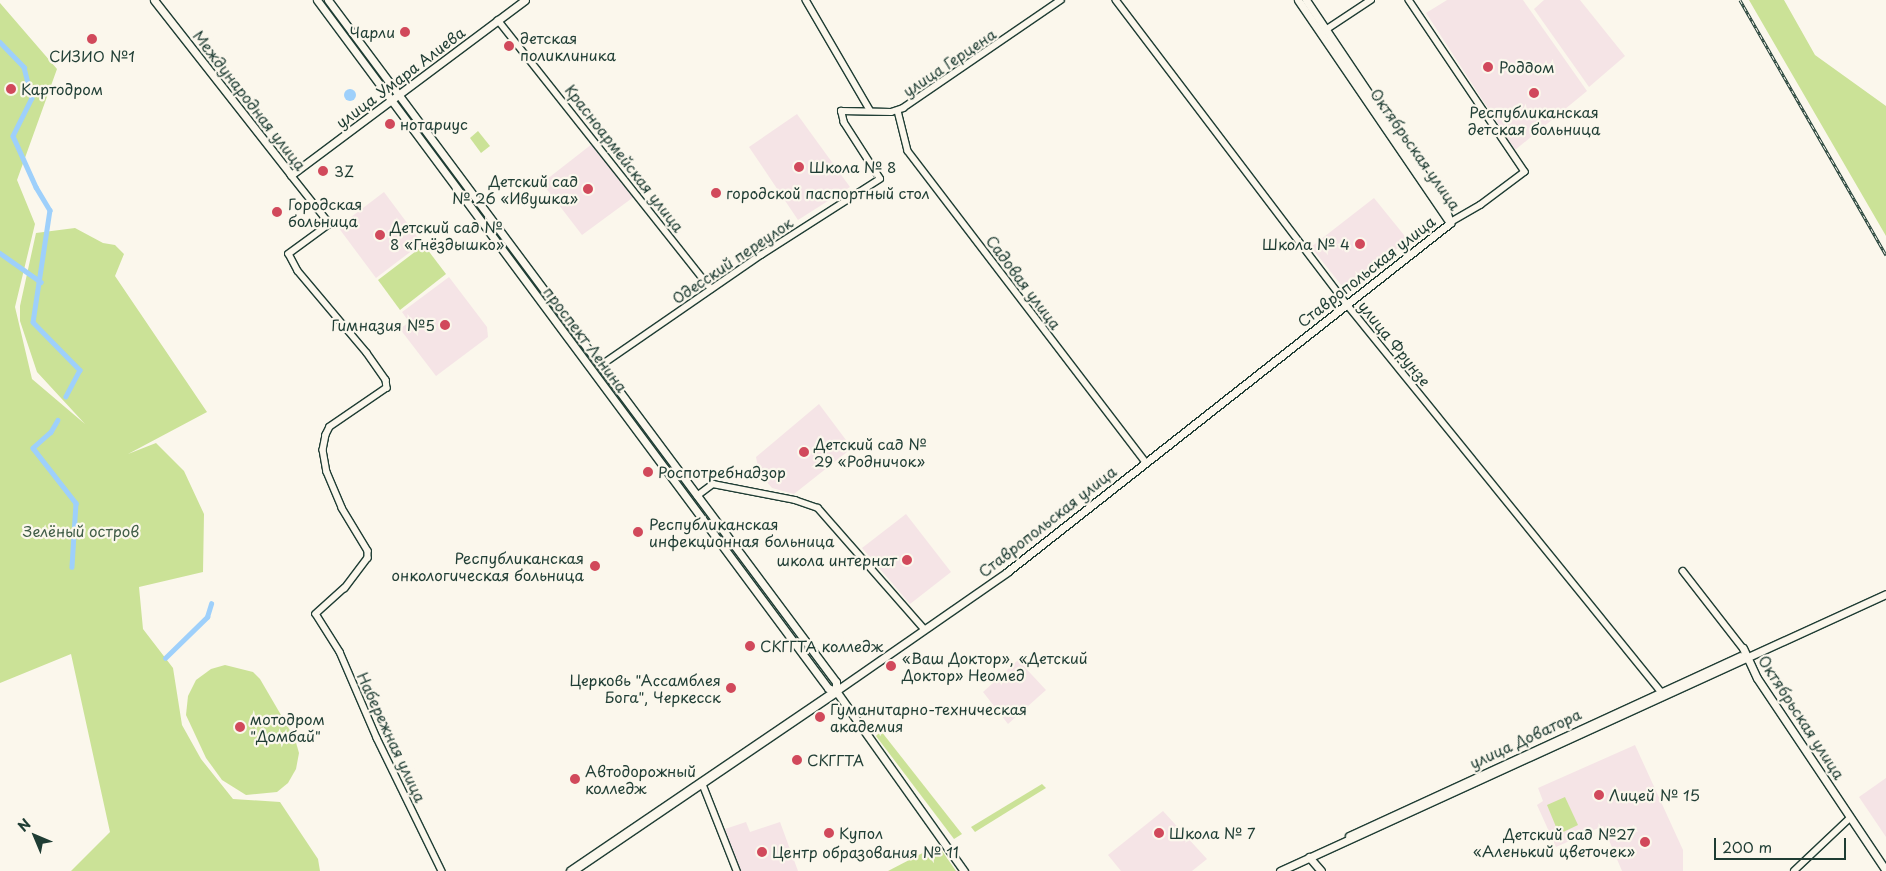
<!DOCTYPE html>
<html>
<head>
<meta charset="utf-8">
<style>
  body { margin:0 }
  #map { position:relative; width:1886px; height:871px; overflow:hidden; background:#fbf7ec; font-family:"Playpen Sans",sans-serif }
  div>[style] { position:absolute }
  .built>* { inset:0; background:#f5e4e6 }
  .green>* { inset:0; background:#cbe297 }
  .water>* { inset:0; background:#9ed0fb }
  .round { border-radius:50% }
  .canal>* { height:4.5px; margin:-2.25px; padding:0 2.25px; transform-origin:2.25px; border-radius:2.25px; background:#9ed0fb }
  .roads { filter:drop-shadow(1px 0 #1f3d34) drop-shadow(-1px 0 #1f3d34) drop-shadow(0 1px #1f3d34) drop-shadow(0 -1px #1f3d34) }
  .minor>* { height:5.5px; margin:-2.75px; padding:0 2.75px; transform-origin:2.75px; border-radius:2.75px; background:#fbf7ec }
  .major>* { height:7px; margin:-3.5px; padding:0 3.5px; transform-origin:3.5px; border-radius:3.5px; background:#fbf7ec }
  .highway>* { height:9px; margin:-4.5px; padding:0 4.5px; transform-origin:4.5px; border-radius:4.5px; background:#fbf7ec }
  .rail>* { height:3px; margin-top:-1.5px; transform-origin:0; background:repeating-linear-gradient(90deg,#fbf7ec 0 4px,#1f3d34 0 8px); box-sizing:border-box; border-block:1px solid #1f3d34 }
  .dots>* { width:14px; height:14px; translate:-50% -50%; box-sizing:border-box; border:2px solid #fbf7ec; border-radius:50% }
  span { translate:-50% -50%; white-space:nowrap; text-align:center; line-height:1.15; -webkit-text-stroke:4.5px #fbf7ec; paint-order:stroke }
  .poi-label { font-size:15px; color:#1f3d34 }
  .right { translate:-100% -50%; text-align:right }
  .left { translate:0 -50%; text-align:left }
  .street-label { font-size:15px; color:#1f3d34 }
  .park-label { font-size:15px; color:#415e48 }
  .north { position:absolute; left:10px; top:811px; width:50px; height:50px; -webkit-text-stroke:4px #fbf7ec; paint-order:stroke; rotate:315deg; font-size:14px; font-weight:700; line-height:20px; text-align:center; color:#1f3d34 }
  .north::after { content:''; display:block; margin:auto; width:18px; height:22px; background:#1f3d34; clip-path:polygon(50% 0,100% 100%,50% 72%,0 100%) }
  .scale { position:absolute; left:1714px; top:838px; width:132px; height:22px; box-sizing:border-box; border:2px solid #1f3d34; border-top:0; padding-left:6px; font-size:15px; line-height:18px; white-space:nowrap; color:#1f3d34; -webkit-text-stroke:4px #fbf7ec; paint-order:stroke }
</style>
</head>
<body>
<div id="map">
  <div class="built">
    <i style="clip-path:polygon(1447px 0,1523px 0,1587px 91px,1515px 150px,1426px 13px)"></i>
    <i style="clip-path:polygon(1544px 0,1580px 0,1625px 56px,1589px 87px,1534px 9px)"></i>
    <i style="clip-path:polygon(797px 114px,850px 187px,798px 220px,749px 147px)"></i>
    <i style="clip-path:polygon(592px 144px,635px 196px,582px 235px,542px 183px)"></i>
    <i style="clip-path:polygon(384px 192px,422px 243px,376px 278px,338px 227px)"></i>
    <i style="clip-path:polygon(1374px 198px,1408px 240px,1345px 290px,1311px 247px)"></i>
    <i style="clip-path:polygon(449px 277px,487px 327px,488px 337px,436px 376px,400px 329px,409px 322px,402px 312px)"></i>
    <i style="clip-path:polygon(819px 404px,852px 448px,794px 494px,772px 488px,759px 473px,756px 457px)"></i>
    <i style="clip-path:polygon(906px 514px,951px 572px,910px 604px,862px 548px)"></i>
    <i style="clip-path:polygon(1018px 660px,1046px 690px,1008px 724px,983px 692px)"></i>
    <i style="clip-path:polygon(1635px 745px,1683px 850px,1683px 871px,1622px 871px,1603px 826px,1556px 847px,1537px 805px,1543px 801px,1538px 788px)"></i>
    <i style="clip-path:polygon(1886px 778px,1886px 837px,1859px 797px)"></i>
    <i style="clip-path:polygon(1163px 811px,1207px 859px,1192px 871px,1121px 871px,1108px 855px)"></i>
    <i style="clip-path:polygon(746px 822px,750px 832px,780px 822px,798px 871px,740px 871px,725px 829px)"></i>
  </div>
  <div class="green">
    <i style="clip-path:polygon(1749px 0,1784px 0,1815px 55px,1886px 106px,1886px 236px)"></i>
    <i style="clip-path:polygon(0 3px,57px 69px,17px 180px,35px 224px,15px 307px,32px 379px,85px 424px,37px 372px,20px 321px,20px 306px,36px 233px,75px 228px,103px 243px,115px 245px,124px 254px,115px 276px,207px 412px,128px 454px,156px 443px,184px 471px,204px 514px,203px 572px,139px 587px,143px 629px,173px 668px,182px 725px,201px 759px,233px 799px,280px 802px,318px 859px,320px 871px,71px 871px,110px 832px,71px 654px,0 683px)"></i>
    <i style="clip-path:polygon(478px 131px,490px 146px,481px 153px,470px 138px)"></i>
    <i style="clip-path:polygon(424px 245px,446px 274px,400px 310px,378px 280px)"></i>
    <i style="clip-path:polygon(225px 665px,253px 672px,260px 679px,295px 739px,299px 753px,296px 769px,288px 783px,277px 792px,246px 795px,222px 780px,206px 758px,186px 715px,188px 696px,196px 680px,211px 669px)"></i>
    <i style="clip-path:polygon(881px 731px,962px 834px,954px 839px,876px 736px)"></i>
    <i style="clip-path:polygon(1042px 784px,1046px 788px,975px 832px,971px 827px)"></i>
    <i style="clip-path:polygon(1565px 797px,1578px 825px,1559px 834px,1547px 805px)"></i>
    <i style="clip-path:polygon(938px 845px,956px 871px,888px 871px)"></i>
  </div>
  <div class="water">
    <i class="round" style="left:344px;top:89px;width:12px;height:12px"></i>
  </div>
  <div class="canal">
    <i style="left:0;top:42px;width:35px;rotate:46deg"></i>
    <i style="left:24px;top:67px;width:32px;rotate:76deg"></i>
    <i style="left:32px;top:98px;width:42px;rotate:116.6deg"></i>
    <i style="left:13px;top:136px;width:56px;rotate:65.7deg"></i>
    <i style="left:36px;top:187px;width:27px;rotate:59deg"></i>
    <i style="left:50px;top:210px;width:113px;rotate:98.6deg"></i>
    <i style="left:33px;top:322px;width:67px;rotate:45.6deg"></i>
    <i style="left:80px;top:370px;width:30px;rotate:118deg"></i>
    <i style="left:0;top:253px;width:50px;rotate:35.3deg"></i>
    <i style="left:58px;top:420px;width:14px;rotate:120deg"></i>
    <i style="left:51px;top:432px;width:24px;rotate:138deg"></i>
    <i style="left:33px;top:448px;width:70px;rotate:52deg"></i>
    <i style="left:76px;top:503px;width:64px;rotate:93.6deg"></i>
    <i style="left:165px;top:658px;width:59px;rotate:-44.3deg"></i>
    <i style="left:207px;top:617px;width:14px;rotate:-73deg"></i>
  </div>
  <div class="roads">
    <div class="minor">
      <i style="left:806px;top:0;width:127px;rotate:59.8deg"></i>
      <i style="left:1116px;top:0;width:380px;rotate:52.8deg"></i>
      <i style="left:1346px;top:303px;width:503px;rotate:50.97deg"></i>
      <i style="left:1409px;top:0;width:207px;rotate:56deg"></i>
      <i style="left:1525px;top:172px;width:55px;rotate:143.1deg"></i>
      <i style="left:1481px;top:205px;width:36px;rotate:150deg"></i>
      <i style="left:498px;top:20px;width:343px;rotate:51.6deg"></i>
      <i style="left:1324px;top:31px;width:56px;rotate:-33.4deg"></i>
      <i style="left:898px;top:111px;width:41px;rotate:76deg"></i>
      <i style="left:908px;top:151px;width:390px;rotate:52.6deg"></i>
      <i style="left:291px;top:175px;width:63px;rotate:51.5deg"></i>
      <i style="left:330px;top:224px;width:51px;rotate:143.8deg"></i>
      <i style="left:289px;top:254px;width:19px;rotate:62deg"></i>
      <i style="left:298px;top:271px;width:107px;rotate:49.9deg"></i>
      <i style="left:367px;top:353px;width:33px;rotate:55deg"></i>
      <i style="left:386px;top:380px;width:8px;rotate:83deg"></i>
      <i style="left:387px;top:388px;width:69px;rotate:145.6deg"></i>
      <i style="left:330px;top:427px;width:9px;rotate:117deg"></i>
      <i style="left:326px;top:435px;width:15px;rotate:101deg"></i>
      <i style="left:323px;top:450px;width:22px;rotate:80deg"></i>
      <i style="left:327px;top:472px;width:39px;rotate:67deg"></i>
      <i style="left:342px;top:508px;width:50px;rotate:58.8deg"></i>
      <i style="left:368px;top:551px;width:7px;rotate:90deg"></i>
      <i style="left:368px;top:558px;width:38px;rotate:127deg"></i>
      <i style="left:345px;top:588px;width:39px;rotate:138deg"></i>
      <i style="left:316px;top:614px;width:45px;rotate:57.7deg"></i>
      <i style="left:340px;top:652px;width:94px;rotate:66.7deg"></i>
      <i style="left:377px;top:738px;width:148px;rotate:64deg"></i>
      <i style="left:600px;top:366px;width:196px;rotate:-34.6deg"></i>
      <i style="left:761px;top:255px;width:141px;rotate:-32.6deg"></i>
      <i style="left:880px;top:179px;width:67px;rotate:-122.7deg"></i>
      <i style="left:844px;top:123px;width:12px;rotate:-104deg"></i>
      <i style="left:841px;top:111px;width:50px;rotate:1.1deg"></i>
      <i style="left:891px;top:112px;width:13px;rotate:-18deg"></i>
      <i style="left:903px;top:108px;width:191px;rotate:-34.4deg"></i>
      <i style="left:697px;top:496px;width:20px;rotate:-37deg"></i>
      <i style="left:713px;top:484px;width:84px;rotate:11deg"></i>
      <i style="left:795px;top:500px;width:24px;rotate:19deg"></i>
      <i style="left:818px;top:508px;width:162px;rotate:48.7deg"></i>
      <i style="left:1683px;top:571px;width:98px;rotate:52.1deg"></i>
      <i style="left:702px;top:782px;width:96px;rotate:68.5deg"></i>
      <i style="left:1794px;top:871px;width:77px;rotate:-43.4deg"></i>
    </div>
    <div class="major">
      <i style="left:154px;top:0;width:222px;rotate:51.9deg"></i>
      <i style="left:291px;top:175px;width:292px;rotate:-36.8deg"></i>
      <i style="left:317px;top:0;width:857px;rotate:53.4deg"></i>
      <i style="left:828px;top:688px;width:9px;rotate:21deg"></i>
      <i style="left:836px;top:691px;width:221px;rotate:54.6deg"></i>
      <i style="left:328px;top:0;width:850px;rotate:53.32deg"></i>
      <i style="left:836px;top:682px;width:9px;rotate:90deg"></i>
      <i style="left:1298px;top:0;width:270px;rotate:55.7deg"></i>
      <i style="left:1306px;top:0;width:249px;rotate:56.1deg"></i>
      <i style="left:1445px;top:207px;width:14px;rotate:73deg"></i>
      <i style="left:1743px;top:648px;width:33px;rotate:65deg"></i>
      <i style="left:1757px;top:678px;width:232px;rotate:56.2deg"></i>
      <i style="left:836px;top:691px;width:208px;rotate:-34.8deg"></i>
      <i style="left:1007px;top:572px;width:564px;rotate:-38.23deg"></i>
      <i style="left:1349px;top:836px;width:431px;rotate:-24.7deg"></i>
      <i style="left:1309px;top:857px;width:18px;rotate:49deg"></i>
      <i style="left:1280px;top:871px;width:666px;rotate:-24.56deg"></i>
    </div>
    <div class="highway">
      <i style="left:571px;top:871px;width:320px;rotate:-34.2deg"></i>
    </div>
  </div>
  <div class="rail">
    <i style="left:1740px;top:0;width:294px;rotate:60.2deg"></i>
  </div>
  <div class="dots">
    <i style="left:405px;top:32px;background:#d1495b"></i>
    <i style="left:92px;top:39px;background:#d1495b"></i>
    <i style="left:509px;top:46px;background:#d1495b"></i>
    <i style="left:1488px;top:67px;background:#d1495b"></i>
    <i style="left:11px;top:89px;background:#d1495b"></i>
    <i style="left:1534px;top:93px;background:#d1495b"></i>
    <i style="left:390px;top:124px;background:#d1495b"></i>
    <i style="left:799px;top:167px;background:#d1495b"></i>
    <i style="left:323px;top:171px;background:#d1495b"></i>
    <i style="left:588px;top:189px;background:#d1495b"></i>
    <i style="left:716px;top:193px;background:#d1495b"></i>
    <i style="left:277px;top:212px;background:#d1495b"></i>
    <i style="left:380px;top:235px;background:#d1495b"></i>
    <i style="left:1360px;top:244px;background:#d1495b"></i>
    <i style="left:445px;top:325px;background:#d1495b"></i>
    <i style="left:804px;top:452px;background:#d1495b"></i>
    <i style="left:648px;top:472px;background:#d1495b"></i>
    <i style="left:638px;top:532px;background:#d1495b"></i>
    <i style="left:907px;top:560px;background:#d1495b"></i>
    <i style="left:595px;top:566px;background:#d1495b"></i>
    <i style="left:750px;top:646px;background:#d1495b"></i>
    <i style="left:891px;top:666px;background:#d1495b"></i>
    <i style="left:731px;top:688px;background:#d1495b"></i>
    <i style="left:820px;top:717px;background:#d1495b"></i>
    <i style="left:240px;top:727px;background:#d1495b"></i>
    <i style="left:797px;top:760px;background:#d1495b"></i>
    <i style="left:575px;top:779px;background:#d1495b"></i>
    <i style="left:1599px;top:795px;background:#d1495b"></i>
    <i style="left:829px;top:833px;background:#d1495b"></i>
    <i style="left:1159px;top:833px;background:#d1495b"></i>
    <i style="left:1645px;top:842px;background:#d1495b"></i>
    <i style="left:762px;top:852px;background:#d1495b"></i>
  </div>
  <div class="poi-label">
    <span class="right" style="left:395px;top:32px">Чарли</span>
    <span class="left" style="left:520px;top:46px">детская<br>поликлиника</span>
    <span style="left:92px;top:56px">СИЗИО №1</span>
    <span class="left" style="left:1499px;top:67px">Роддом</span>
    <span class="left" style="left:21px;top:89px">Картодром</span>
    <span style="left:1534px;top:120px">Республиканская<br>детская больница</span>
    <span class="left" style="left:400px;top:124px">нотариус</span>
    <span class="left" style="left:809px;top:167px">Школа № 8</span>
    <span class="left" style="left:334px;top:171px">3Z</span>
    <span class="right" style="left:578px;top:189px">Детский сад<br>№ 26 «Ивушка»</span>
    <span class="left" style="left:726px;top:193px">городской паспортный стол</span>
    <span class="left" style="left:288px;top:212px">Городская<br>больница</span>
    <span class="left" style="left:390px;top:235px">Детский сад №<br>8 «Гнёздышко»</span>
    <span class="right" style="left:1350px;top:244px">Школа № 4</span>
    <span class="right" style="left:435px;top:325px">Гимназия №5</span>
    <span class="left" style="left:814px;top:452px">Детский сад №<br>29 «Родничок»</span>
    <span class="left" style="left:658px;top:472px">Роспотребнадзор</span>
    <span class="left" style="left:649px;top:532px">Республиканская<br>инфекционная больница</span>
    <span class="right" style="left:584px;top:566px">Республиканская<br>онкологическая больница</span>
    <span class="right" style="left:897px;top:560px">школа интернат</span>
    <span class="left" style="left:760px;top:646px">СКГГТА колледж</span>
    <span class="left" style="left:902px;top:666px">«Ваш Доктор», «Детский<br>Доктор» Неомед</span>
    <span class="right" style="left:721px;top:688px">Церковь "Ассамблея<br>Бога", Черкесск</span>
    <span class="left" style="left:830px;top:717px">Гуманитарно-техническая<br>академия</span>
    <span class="left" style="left:250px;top:727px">мотодром<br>"Домбай"</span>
    <span class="left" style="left:807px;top:760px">СКГГТА</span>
    <span class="left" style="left:585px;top:779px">Автодорожный<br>колледж</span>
    <span class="left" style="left:1609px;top:795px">Лицей № 15</span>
    <span class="left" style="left:839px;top:833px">Купол</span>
    <span class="left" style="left:1169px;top:833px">Школа № 7</span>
    <span class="right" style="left:1635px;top:842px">Детский сад №27<br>«Аленький цветочек»</span>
    <span class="left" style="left:772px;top:852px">Центр образования № 11</span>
  </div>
  <div class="street-label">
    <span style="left:949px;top:62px;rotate:-34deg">улица Герцена</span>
    <span style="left:400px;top:77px;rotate:-37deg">улица Умара Алиева</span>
    <span style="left:250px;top:100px;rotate:52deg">Международная улица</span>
    <span style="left:1416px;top:149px;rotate:55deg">Октябрьская улица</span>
    <span style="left:625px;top:158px;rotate:52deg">Красноармейская улица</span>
    <span style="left:732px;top:260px;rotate:-34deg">Одесский переулок</span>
    <span style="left:1366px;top:271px;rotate:-38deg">Ставропольская улица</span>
    <span style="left:1024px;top:282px;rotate:53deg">Садовая улица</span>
    <span style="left:586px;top:339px;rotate:53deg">проспект Ленина</span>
    <span style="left:1395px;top:343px;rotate:51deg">улица Фрунзе</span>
    <span style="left:1047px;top:521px;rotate:-38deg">Ставропольская улица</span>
    <span style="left:1802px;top:717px;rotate:57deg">Октябрьская улица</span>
    <span style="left:392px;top:737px;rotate:65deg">Набережная улица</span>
    <span style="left:1525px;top:738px;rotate:-25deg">улица Доватора</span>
  </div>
  <div class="park-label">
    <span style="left:81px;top:531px">Зелёный остров</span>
  </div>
  <div class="north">N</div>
  <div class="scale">200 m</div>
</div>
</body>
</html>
